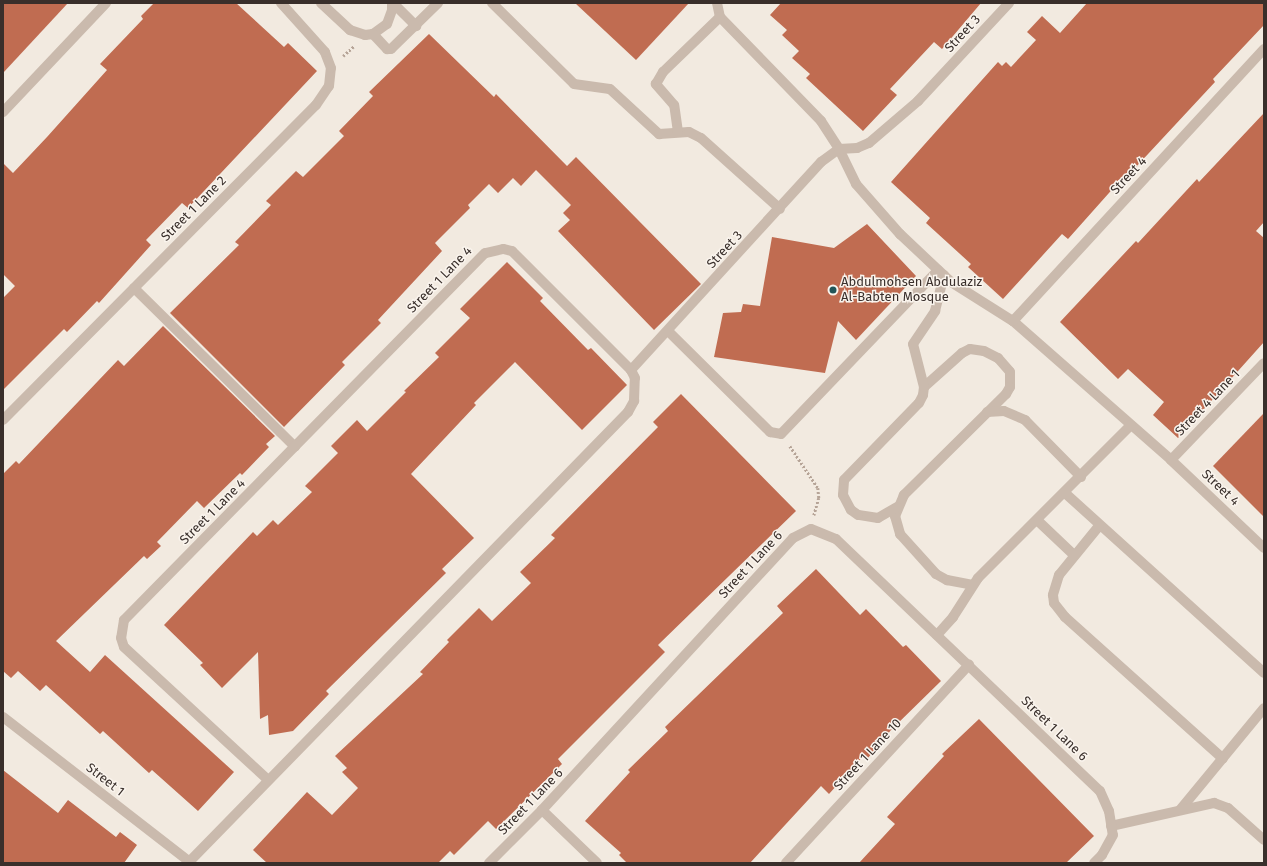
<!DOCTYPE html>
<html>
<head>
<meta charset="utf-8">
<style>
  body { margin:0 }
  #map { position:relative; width:1267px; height:866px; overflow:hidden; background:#f2eae0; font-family:"Fira Sans",sans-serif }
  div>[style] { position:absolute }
  .building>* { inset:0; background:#c06c51 }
  .path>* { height:2.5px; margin-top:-1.25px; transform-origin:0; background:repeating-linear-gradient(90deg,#b6a497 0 2px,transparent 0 4px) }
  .minor>* { height:10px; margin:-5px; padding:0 5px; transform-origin:5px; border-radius:5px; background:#cabaad }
  .dots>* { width:11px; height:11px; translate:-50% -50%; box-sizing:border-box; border:2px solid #faf4ed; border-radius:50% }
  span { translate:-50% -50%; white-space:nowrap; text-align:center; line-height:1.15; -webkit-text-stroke:3px #faf4ed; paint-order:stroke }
  .street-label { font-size:13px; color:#392f2b }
  .poi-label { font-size:13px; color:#392f2b }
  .left { translate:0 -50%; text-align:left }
  .frame { position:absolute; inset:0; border:4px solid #392f2b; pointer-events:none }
</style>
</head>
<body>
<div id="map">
  <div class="building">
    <i style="clip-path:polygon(3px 3px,68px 3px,3px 73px)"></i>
    <i style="clip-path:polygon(154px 3px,236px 3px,284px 47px,288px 43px,317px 71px,188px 208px,182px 203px,146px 240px,151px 245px,99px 303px,97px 301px,67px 332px,64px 329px,3px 390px,3px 298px,15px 286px,3px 274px,3px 163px,13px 173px,47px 137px,107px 70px,100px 64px,143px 19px,141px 16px)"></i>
    <i style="clip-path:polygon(575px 3px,689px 3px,636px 60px)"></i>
    <i style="clip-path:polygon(781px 3px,981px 3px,942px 49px,934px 42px,890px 89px,897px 95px,863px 131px,806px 78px,810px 74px,792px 58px,799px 51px,782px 35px,787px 30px,770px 15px)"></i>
    <i style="clip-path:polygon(1087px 3px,1264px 3px,1264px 25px,1213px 79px,1215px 82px,1135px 168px,1133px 166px,1068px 239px,1062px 234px,1003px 299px,968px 267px,971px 264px,926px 223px,930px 218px,891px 182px,998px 62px,1002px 66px,1006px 62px,1011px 67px,1036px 40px,1027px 32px,1042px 16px,1060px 33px)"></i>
    <i style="clip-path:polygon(429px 34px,494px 97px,496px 94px,567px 166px,576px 157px,701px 284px,654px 330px,558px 231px,570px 220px,563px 213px,571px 205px,536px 170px,521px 186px,513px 178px,498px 193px,489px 184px,468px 205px,470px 208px,435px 243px,442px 251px,378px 320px,381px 323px,342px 362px,345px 365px,284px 427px,170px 313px,239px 245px,235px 242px,271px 205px,266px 201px,296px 171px,303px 177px,344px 136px,339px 131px,373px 96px,369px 92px)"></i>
    <i style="clip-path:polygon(1264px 113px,1264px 222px,1256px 231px,1264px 238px,1264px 342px,1178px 438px,1153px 415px,1164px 402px,1128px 369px,1118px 379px,1060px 322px,1136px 241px,1138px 243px,1197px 179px,1199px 182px)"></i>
    <i style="clip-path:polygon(867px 224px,916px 276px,856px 340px,838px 321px,825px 373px,714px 357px,723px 313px,741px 312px,743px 304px,760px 306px,772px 237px,834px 248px)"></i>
    <i style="clip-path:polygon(507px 262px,543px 298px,540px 301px,588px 350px,591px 348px,627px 385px,582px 430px,515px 362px,474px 403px,476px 405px,411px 474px,474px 538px,442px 569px,446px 573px,326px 691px,329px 694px,293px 731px,269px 735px,268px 715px,260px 719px,258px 652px,222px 688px,200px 665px,203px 663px,164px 625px,253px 532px,257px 536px,273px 520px,278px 525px,312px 492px,305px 486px,338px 453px,331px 446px,357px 420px,367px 431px,406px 392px,404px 391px,439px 357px,435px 353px,470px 318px,460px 309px)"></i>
    <i style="clip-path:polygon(163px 326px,275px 436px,266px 444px,269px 447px,242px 475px,240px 473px,204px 508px,197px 501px,157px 542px,161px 546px,147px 559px,144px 556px,56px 641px,90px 672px,105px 655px,234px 772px,198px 811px,152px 770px,149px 773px,103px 731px,100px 734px,46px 685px,40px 691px,18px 671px,11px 678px,3px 671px,3px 474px,16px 461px,19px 464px,118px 360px,124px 366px)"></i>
    <i style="clip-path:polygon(681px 394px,796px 511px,658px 645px,665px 652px,558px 759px,562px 764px,496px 829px,488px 821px,454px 855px,450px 851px,438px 863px,267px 863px,253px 850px,307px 792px,332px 815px,358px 788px,342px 772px,347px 768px,335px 756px,423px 674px,420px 672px,449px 642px,447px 640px,479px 608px,492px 621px,531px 583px,520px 572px,555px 538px,551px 535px,658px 427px,653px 422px)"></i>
    <i style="clip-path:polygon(1264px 413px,1264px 517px,1213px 466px)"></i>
    <i style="clip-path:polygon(816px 569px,860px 615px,866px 609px,903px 647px,906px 645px,941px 681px,891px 730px,868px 758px,864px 755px,829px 794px,821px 786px,750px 863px,627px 863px,619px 855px,621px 853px,585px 821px,630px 772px,628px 770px,668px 731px,665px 727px,783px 613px,777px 606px)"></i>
    <i style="clip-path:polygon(979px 719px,1094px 836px,1066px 863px,859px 863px,895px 824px,887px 817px,944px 756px,942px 754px)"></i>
    <i style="clip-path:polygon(3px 770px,58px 813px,68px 800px,116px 837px,120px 832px,137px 845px,124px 863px,3px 863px)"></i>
  </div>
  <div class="path">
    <i style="left:343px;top:56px;width:15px;rotate:-42deg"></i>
    <i style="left:790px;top:446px;width:50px;rotate:56.3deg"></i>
    <i style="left:818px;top:488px;width:10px;rotate:84deg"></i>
    <i style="left:819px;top:498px;width:18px;rotate:106deg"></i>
  </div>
  <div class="minor">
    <i style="left:321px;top:3px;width:40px;rotate:43deg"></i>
    <i style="left:350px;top:30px;width:16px;rotate:18deg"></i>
    <i style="left:365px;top:35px;width:8px;rotate:-7deg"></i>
    <i style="left:373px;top:34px;width:17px;rotate:-36deg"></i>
    <i style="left:387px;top:24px;width:15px;rotate:-70deg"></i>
    <i style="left:392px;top:10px;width:7px;rotate:-90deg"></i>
    <i style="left:393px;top:3px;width:33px;rotate:45deg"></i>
    <i style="left:492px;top:3px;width:115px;rotate:44.6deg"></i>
    <i style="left:574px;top:84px;width:36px;rotate:8deg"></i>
    <i style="left:610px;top:89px;width:67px;rotate:42.6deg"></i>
    <i style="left:659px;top:134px;width:30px;rotate:-4deg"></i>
    <i style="left:689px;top:132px;width:13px;rotate:27deg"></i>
    <i style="left:701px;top:138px;width:106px;rotate:41.9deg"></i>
    <i style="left:717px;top:3px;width:14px;rotate:78deg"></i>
    <i style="left:720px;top:17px;width:145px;rotate:45.8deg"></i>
    <i style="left:821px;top:121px;width:33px;rotate:57deg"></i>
    <i style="left:839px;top:149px;width:39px;rotate:64deg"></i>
    <i style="left:856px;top:184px;width:67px;rotate:48.7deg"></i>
    <i style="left:900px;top:234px;width:70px;rotate:43.3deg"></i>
    <i style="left:951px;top:282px;width:73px;rotate:32.2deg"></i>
    <i style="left:1013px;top:321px;width:210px;rotate:41.3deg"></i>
    <i style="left:1171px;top:460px;width:128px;rotate:43.4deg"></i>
    <i style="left:373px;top:34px;width:21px;rotate:47deg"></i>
    <i style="left:387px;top:49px;width:4px"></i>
    <i style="left:391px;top:49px;width:66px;rotate:-44.4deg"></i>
    <i style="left:3px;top:112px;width:150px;rotate:-46.6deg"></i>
    <i style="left:678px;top:132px;width:27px;rotate:-98deg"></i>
    <i style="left:674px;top:105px;width:28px;rotate:-131deg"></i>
    <i style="left:656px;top:84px;width:14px;rotate:-60deg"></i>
    <i style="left:663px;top:72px;width:79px;rotate:-44deg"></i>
    <i style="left:134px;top:288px;width:226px;rotate:44.6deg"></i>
    <i style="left:1013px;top:321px;width:370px;rotate:-47.3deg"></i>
    <i style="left:668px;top:331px;width:144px;rotate:44.7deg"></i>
    <i style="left:770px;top:432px;width:11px;rotate:10deg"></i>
    <i style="left:781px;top:434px;width:227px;rotate:-46.2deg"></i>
    <i style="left:631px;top:370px;width:282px;rotate:-47.6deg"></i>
    <i style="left:821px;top:162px;width:22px;rotate:-36deg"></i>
    <i style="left:839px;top:149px;width:18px;rotate:-3deg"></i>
    <i style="left:857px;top:148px;width:13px;rotate:-23deg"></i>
    <i style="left:869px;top:143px;width:65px;rotate:-40.6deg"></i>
    <i style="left:918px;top:101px;width:134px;rotate:-47.1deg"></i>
    <i style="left:924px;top:387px;width:51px;rotate:-41.8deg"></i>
    <i style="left:962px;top:353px;width:9px;rotate:-27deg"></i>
    <i style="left:970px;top:349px;width:14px;rotate:8deg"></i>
    <i style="left:984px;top:351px;width:16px;rotate:27deg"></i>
    <i style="left:998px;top:358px;width:18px;rotate:49deg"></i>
    <i style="left:1010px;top:372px;width:15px;rotate:90deg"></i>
    <i style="left:1010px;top:387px;width:8px;rotate:120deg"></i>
    <i style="left:1006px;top:394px;width:144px;rotate:135.3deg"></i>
    <i style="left:904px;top:495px;width:23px;rotate:113deg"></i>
    <i style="left:895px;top:516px;width:19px;rotate:74deg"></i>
    <i style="left:900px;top:534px;width:54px;rotate:48deg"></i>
    <i style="left:936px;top:574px;width:13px;rotate:29deg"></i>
    <i style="left:947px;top:580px;width:26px;rotate:11deg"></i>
    <i style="left:987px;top:412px;width:17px;rotate:-3deg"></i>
    <i style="left:1004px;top:411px;width:23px;rotate:23deg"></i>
    <i style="left:1025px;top:420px;width:80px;rotate:45.5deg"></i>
    <i style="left:3px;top:420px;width:444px;rotate:-45.2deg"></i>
    <i style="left:316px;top:105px;width:23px;rotate:-56deg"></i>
    <i style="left:329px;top:86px;width:18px;rotate:-84deg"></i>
    <i style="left:331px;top:68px;width:17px;rotate:-111deg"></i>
    <i style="left:325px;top:52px;width:66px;rotate:-131.9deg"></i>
    <i style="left:1171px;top:460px;width:134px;rotate:-46.2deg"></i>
    <i style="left:1065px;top:493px;width:268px;rotate:42.1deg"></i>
    <i style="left:897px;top:507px;width:22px;rotate:150deg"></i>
    <i style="left:878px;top:518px;width:20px;rotate:-171deg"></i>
    <i style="left:858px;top:515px;width:9px;rotate:-144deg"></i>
    <i style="left:851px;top:510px;width:17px;rotate:-118deg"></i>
    <i style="left:843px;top:495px;width:15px;rotate:-86deg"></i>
    <i style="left:844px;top:480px;width:107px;rotate:-45.8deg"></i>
    <i style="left:919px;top:403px;width:9px;rotate:-63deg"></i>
    <i style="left:923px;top:395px;width:8px;rotate:-83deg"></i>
    <i style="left:924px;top:387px;width:44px;rotate:-104.3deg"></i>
    <i style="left:913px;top:344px;width:40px;rotate:-56deg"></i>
    <i style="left:935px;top:311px;width:37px;rotate:-76deg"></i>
    <i style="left:1037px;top:520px;width:51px;rotate:43.4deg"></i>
    <i style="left:1099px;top:526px;width:63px;rotate:129.2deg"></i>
    <i style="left:1059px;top:575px;width:21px;rotate:107deg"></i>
    <i style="left:1053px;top:595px;width:8px;rotate:83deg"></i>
    <i style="left:1054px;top:603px;width:18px;rotate:52deg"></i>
    <i style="left:1065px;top:617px;width:212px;rotate:41.9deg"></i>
    <i style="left:937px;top:635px;width:24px;rotate:-48deg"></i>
    <i style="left:953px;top:617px;width:46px;rotate:-57.3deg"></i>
    <i style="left:978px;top:578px;width:216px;rotate:-45deg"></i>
    <i style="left:3px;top:717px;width:238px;rotate:37.8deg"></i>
    <i style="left:542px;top:810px;width:76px;rotate:43.9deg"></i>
    <i style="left:1180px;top:810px;width:132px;rotate:-50.5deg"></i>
    <i style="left:1111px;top:826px;width:106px;rotate:-12.6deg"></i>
    <i style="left:1214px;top:803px;width:15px;rotate:20deg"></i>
    <i style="left:1228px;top:808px;width:48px;rotate:41.6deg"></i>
    <i style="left:189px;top:862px;width:629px;rotate:-45.71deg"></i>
    <i style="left:628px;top:412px;width:13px;rotate:-61deg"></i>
    <i style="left:634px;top:401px;width:23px;rotate:-88deg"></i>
    <i style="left:635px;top:378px;width:9px;rotate:-117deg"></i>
    <i style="left:631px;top:370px;width:168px;rotate:-135deg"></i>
    <i style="left:512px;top:251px;width:9px;rotate:-167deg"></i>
    <i style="left:503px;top:249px;width:18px;rotate:167deg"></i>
    <i style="left:485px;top:253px;width:515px;rotate:134.53deg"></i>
    <i style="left:124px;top:620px;width:18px;rotate:99deg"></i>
    <i style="left:121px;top:638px;width:9px;rotate:72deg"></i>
    <i style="left:124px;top:647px;width:196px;rotate:42.7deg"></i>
    <i style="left:489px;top:863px;width:75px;rotate:-45deg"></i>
    <i style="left:542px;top:810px;width:370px;rotate:-47.3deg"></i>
    <i style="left:793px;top:538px;width:20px;rotate:-27deg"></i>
    <i style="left:811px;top:529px;width:27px;rotate:22deg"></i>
    <i style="left:836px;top:539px;width:365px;rotate:43.7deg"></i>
    <i style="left:1100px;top:791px;width:22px;rotate:66deg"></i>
    <i style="left:1109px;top:811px;width:24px;rotate:81deg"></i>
    <i style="left:1113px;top:835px;width:23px;rotate:119deg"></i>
    <i style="left:1102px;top:855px;width:11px;rotate:135deg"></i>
    <i style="left:786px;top:863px;width:270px;rotate:-47.3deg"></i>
  </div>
  <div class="dots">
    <i style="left:833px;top:290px;background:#225558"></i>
  </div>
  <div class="street-label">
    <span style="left:963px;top:34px;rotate:-47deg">Street 3</span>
    <span style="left:1129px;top:176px;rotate:-47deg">Street 4</span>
    <span style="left:194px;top:209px;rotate:-45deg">Street 1 Lane 2</span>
    <span style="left:725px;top:250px;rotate:-47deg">Street 3</span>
    <span style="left:440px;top:280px;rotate:-46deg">Street 1 Lane 4</span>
    <span style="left:1208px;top:403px;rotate:-46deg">Street 4 Lane 1</span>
    <span style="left:1220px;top:488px;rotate:43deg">Street 4</span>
    <span style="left:213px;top:512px;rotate:-45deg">Street 1 Lane 4</span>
    <span style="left:751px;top:565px;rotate:-47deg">Street 1 Lane 6</span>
    <span style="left:1054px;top:729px;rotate:44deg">Street 1 Lane 6</span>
    <span style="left:868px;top:755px;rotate:-47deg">Street 1 Lane 10</span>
    <span style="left:105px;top:780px;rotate:38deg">Street 1</span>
    <span style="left:531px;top:802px;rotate:-46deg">Street 1 Lane 6</span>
  </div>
  <div class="poi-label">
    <span class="left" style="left:841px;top:290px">Abdulmohsen Abdulaziz<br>Al-Babten Mosque</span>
  </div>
  <div class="frame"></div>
</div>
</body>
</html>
